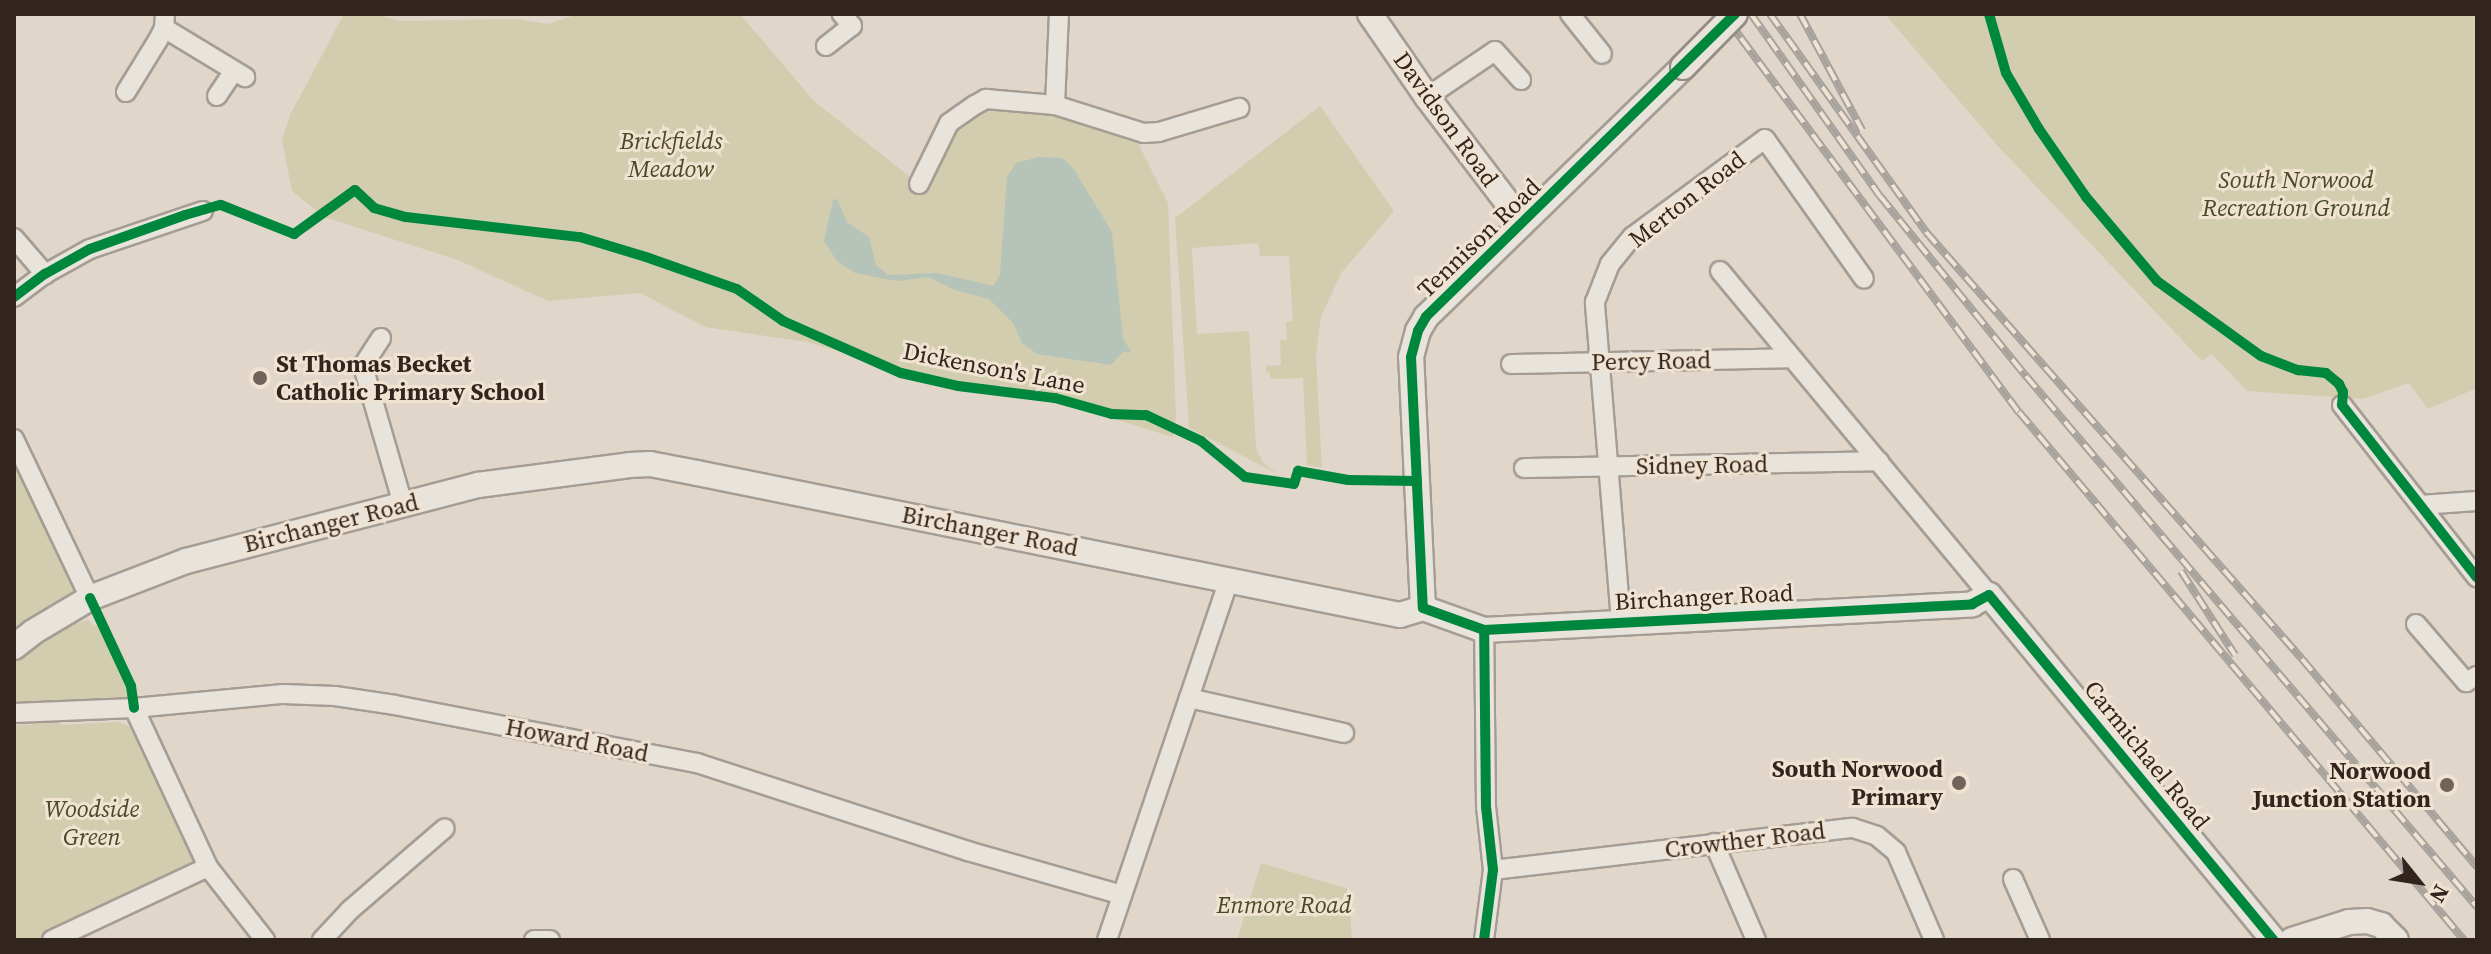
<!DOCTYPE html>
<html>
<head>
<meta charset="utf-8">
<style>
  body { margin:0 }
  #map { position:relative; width:2491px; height:954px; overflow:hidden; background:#e0d7ca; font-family:"Source Serif 4",serif }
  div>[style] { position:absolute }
  .green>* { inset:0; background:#d1cdae }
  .water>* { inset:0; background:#b6c3b9 }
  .roads { filter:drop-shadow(2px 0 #a59d94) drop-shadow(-2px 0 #a59d94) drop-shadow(0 2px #a59d94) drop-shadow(0 -2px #a59d94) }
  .street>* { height:18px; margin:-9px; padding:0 9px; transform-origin:9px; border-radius:9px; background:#e8e3db }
  .secondary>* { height:24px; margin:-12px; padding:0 12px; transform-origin:12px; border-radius:12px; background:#e8e3db }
  .rail>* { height:8px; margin-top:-4px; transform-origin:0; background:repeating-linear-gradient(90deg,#f1e3d1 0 15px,#a7a29c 0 30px); box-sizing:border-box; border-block:2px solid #a7a29c }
  .bridges { filter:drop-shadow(2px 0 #958c84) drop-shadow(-2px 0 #958c84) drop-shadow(0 2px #958c84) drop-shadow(0 -2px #958c84) }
  .secondary-bridge>* { height:24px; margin:-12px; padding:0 12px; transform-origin:12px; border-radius:12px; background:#e8e3db }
  .cycleway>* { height:10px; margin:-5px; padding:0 5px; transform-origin:5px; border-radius:5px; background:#00873e }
  .dots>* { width:22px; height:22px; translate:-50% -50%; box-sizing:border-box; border:4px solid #f1e3d1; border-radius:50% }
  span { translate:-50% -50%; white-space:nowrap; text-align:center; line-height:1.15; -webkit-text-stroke:6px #f1e3d1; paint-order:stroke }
  .street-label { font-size:24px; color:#32251e }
  .park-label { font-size:24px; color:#474c27; font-style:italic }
  .poi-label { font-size:24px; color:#32251e; font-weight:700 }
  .left { translate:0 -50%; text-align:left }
  .right { translate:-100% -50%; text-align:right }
  .frame { position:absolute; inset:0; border:16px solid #32251e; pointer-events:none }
  .north { position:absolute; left:2379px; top:842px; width:80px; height:80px; -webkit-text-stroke:6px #f1e3d1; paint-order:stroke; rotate:120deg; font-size:22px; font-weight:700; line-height:32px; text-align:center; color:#32251e }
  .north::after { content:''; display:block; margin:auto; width:28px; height:36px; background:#32251e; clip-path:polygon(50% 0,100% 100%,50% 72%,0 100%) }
</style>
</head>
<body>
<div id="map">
  <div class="green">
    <i style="clip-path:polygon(344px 14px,374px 14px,401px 21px,517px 19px,548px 24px,578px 14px,740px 14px,814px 101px,919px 184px,950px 125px,984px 92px,1135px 137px,1168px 203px,1176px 417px,1173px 437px,1002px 385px,970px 389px,807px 342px,705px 327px,640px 293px,548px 301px,458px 260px,324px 217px,292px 191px,282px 140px,290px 115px)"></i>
    <i style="clip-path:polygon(1885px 14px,2477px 14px,2477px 388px,2428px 409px,2409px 383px,2363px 399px,2247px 391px,2212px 354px,2202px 361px,1995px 143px)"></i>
    <i style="clip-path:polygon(1320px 106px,1394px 211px,1342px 272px,1321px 316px,1316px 357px,1322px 468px,1307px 465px,1303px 378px,1270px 379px,1270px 373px,1266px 372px,1266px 366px,1281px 365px,1280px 340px,1287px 340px,1286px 322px,1293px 321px,1289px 256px,1260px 256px,1258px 243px,1192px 248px,1197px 334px,1249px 331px,1256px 448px,1264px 464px,1278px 474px,1189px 428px,1175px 218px)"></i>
    <i style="clip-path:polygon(14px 457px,78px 585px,76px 592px,14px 637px)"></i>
    <i style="clip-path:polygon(88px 620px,94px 626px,100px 626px,130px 693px,127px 699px,14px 703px,14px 659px,40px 645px,57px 629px)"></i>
    <i style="clip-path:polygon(50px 718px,62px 725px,119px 722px,133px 728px,197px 859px,191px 866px,139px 888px,38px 940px,14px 940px,14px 725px,31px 725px,41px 719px)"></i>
    <i style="clip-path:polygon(1261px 863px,1349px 889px,1352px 940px,1237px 940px)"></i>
  </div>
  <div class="water">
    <i style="clip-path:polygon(1039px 157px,1062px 158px,1073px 168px,1112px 232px,1123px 338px,1131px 352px,1123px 352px,1111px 365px,1037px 354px,1022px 343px,1013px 323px,989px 299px,955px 290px,928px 277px,897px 281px,855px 273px,837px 261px,824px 241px,833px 200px,837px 199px,847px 222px,869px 237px,876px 265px,888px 275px,937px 273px,994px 286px,1000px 274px,1007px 177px,1016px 163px)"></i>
  </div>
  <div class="roads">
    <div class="street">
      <i style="left:1570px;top:14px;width:51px;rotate:51.3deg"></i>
      <i style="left:164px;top:28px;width:95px;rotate:31.2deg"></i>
      <i style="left:826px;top:46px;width:33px;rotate:-38deg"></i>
      <i style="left:852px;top:26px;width:16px;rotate:-130deg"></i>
      <i style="left:126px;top:92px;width:61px;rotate:-58.4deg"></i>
      <i style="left:158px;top:40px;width:13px;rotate:-63deg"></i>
      <i style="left:164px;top:28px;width:14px;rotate:-86deg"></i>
      <i style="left:217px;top:96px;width:30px;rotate:-56deg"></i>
      <i style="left:1427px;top:97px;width:82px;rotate:-34.1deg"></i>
      <i style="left:1495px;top:51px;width:39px;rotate:48deg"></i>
      <i style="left:1055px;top:105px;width:93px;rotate:17.5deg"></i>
      <i style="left:1144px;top:133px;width:15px;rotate:-4deg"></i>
      <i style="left:1159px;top:132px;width:84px;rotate:-16.7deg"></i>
      <i style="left:919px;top:184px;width:68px;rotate:-63.8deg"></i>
      <i style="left:949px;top:123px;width:32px;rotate:-35deg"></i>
      <i style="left:975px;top:105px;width:13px;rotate:-29deg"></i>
      <i style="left:986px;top:99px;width:69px;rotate:5deg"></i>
      <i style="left:1055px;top:105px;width:91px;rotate:-87.5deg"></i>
      <i style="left:14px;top:238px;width:48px;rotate:49.3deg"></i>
      <i style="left:1720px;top:271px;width:421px;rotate:50.3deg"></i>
      <i style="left:14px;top:297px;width:39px;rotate:-37deg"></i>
      <i style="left:45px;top:274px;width:51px;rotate:-29.1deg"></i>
      <i style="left:90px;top:249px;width:119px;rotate:-18.6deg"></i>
      <i style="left:381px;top:338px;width:33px;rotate:123deg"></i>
      <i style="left:363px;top:366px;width:145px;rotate:73.9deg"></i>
      <i style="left:1511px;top:364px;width:281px;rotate:-1.2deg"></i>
      <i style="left:2342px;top:405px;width:219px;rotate:52deg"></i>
      <i style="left:14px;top:439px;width:176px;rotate:64.5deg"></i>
      <i style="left:1524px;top:468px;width:355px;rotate:-1.1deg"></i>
      <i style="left:2420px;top:505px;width:57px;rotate:-4deg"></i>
      <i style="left:1621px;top:621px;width:320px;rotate:-94.7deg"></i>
      <i style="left:1595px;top:302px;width:41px;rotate:-68.5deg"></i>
      <i style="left:1610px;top:264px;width:35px;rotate:-51deg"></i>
      <i style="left:1632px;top:237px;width:165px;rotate:-36.4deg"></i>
      <i style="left:1765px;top:139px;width:171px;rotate:54.7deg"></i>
      <i style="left:2416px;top:624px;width:77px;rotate:49.2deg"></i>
      <i style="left:2466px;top:682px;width:13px;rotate:-29deg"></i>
      <i style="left:1189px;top:698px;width:159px;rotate:12.7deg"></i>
      <i style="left:134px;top:708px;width:175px;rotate:65deg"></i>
      <i style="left:208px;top:867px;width:93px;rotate:52deg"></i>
      <i style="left:14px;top:713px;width:120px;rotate:-2.4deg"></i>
      <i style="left:134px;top:708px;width:150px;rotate:-5.4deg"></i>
      <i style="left:283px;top:694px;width:52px;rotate:2.2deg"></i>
      <i style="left:335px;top:696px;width:61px;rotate:8.5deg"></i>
      <i style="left:395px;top:705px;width:308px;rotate:10.9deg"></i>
      <i style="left:697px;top:763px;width:285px;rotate:18deg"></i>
      <i style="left:968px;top:851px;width:160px;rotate:15.9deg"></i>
      <i style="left:1714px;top:843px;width:106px;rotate:66.6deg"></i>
      <i style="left:1493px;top:870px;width:362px;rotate:-6.7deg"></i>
      <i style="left:1853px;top:828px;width:25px;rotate:18deg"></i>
      <i style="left:1877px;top:836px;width:25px;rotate:40deg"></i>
      <i style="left:1896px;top:852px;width:96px;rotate:66.6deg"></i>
      <i style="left:2013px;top:879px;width:67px;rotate:66.1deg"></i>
      <i style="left:52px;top:940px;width:172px;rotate:-25.1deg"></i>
      <i style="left:322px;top:940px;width:41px;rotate:-47deg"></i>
      <i style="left:350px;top:910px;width:125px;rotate:-40.8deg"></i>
      <i style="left:534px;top:940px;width:16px"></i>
      <i style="left:1107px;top:940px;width:381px;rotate:-71.3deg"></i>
      <i style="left:1484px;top:940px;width:71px;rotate:-82.7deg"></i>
      <i style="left:1493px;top:870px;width:63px;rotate:-96.3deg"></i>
      <i style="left:1486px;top:807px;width:177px;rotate:-90.6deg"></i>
    </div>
    <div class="secondary">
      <i style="left:1370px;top:14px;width:101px;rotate:55.5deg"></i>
      <i style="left:1427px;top:97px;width:158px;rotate:52.7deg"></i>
      <i style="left:1423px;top:608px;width:251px;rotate:-92.7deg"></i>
      <i style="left:1411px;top:357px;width:27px;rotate:-75deg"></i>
      <i style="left:1418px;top:331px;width:16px;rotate:-60deg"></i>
      <i style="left:1426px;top:317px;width:359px;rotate:-44.2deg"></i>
      <i style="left:14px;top:647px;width:24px;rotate:-38deg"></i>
      <i style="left:33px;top:632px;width:66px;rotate:-30.8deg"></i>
      <i style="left:90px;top:598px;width:103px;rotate:-21.1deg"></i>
      <i style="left:186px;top:561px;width:302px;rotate:-14.6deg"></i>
      <i style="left:478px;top:485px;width:153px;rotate:-7.5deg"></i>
      <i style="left:630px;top:465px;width:20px;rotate:-3deg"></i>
      <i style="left:650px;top:464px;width:48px;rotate:10.8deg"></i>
      <i style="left:697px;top:473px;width:717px;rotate:11.42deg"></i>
      <i style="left:1400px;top:615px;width:24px;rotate:-17deg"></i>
      <i style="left:1423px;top:608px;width:65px;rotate:19.8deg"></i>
      <i style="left:1484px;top:630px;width:489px;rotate:-3deg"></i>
      <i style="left:1972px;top:604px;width:19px;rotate:-28deg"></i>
      <i style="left:1989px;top:595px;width:447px;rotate:50.5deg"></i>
      <i style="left:2292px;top:940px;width:60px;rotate:-17.5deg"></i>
      <i style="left:2349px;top:922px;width:18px;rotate:-3deg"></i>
      <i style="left:2367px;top:921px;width:15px;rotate:16deg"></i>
      <i style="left:2381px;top:925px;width:21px;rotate:45deg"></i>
    </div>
  </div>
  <div class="rail">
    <i style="left:1723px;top:14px;width:496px;rotate:53.4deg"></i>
    <i style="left:2019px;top:412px;width:691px;rotate:49.88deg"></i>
    <i style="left:1751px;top:14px;width:223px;rotate:54.7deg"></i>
    <i style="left:1880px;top:196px;width:232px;rotate:51deg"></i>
    <i style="left:2026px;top:376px;width:697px;rotate:49.66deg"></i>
    <i style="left:1770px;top:14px;width:268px;rotate:54.4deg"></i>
    <i style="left:1926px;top:232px;width:569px;rotate:48.63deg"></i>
    <i style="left:2302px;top:659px;width:272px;rotate:49.9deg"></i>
    <i style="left:1800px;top:14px;width:132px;rotate:61.9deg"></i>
    <i style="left:2181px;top:571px;width:100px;rotate:57.3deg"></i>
  </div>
  <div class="bridges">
    <div class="secondary-bridge">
      <i style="left:1683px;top:67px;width:74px;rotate:-45.5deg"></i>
    </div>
  </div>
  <div class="cycleway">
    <i style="left:1735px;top:14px;width:433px;rotate:135.6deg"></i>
    <i style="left:1426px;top:317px;width:16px;rotate:120deg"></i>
    <i style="left:1418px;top:331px;width:27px;rotate:105deg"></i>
    <i style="left:1411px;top:357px;width:251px;rotate:87.3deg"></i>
    <i style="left:1423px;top:608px;width:65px;rotate:19.8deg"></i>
    <i style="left:1484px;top:630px;width:489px;rotate:-3deg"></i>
    <i style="left:1972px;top:604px;width:19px;rotate:-28deg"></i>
    <i style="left:1989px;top:595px;width:447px;rotate:50.5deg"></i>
    <i style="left:1989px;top:14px;width:61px;rotate:73.9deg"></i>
    <i style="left:2006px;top:73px;width:65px;rotate:59.5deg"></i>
    <i style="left:2039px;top:129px;width:83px;rotate:55.3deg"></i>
    <i style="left:2086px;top:197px;width:110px;rotate:49.8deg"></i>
    <i style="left:2157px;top:281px;width:128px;rotate:35.8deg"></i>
    <i style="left:2261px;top:356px;width:40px;rotate:21deg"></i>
    <i style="left:2298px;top:370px;width:28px;rotate:6deg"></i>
    <i style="left:2326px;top:373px;width:17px;rotate:40deg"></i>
    <i style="left:2339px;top:384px;width:9px;rotate:63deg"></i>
    <i style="left:2343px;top:392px;width:13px;rotate:94deg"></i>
    <i style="left:2342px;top:405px;width:219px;rotate:52deg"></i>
    <i style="left:14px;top:297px;width:39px;rotate:-37deg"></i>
    <i style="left:45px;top:274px;width:51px;rotate:-29.1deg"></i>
    <i style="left:90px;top:249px;width:101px;rotate:-19.7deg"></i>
    <i style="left:185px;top:215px;width:37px;rotate:-16deg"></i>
    <i style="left:221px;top:205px;width:79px;rotate:21.7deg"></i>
    <i style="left:294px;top:234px;width:75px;rotate:-35.8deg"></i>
    <i style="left:355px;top:190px;width:26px;rotate:43deg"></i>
    <i style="left:374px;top:208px;width:33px;rotate:16deg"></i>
    <i style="left:406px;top:217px;width:175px;rotate:6.6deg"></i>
    <i style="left:580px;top:237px;width:69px;rotate:16.9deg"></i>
    <i style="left:646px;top:257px;width:96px;rotate:19.4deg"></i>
    <i style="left:737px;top:289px;width:56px;rotate:34.8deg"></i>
    <i style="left:783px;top:321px;width:129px;rotate:23.8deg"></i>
    <i style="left:901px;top:373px;width:58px;rotate:12.8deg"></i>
    <i style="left:958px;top:386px;width:98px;rotate:7.1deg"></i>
    <i style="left:1055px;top:398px;width:59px;rotate:15.7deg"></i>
    <i style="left:1112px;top:414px;width:34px;rotate:2deg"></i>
    <i style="left:1146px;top:415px;width:61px;rotate:25.3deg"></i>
    <i style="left:1201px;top:441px;width:57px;rotate:39.3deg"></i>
    <i style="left:1245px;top:477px;width:49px;rotate:8.1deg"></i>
    <i style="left:1294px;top:484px;width:14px;rotate:-73deg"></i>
    <i style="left:1298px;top:471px;width:51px;rotate:10.2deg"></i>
    <i style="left:1348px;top:480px;width:69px;rotate:0.8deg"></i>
    <i style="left:90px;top:598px;width:97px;rotate:65deg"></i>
    <i style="left:131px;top:686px;width:22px;rotate:82deg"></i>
    <i style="left:1484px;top:940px;width:71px;rotate:-82.7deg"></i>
    <i style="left:1493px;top:870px;width:63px;rotate:-96.3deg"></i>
    <i style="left:1486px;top:807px;width:177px;rotate:-90.6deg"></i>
  </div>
  <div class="dots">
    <i style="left:260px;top:378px;background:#6f635a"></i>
    <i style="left:1959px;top:783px;background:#6f635a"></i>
    <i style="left:2447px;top:785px;background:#6f635a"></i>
  </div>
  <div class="street-label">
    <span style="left:1446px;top:119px;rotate:54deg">Davidson Road</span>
    <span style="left:1687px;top:199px;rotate:-38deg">Merton Road</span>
    <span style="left:1479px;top:238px;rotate:-44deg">Tennison Road</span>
    <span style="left:1651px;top:361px;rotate:-1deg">Percy Road</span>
    <span style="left:994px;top:368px;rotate:11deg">Dickenson's Lane</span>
    <span style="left:1702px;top:465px;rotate:-1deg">Sidney Road</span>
    <span style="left:331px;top:523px;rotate:-14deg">Birchanger Road</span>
    <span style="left:990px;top:531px;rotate:11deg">Birchanger Road</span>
    <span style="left:1704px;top:597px;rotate:-3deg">Birchanger Road</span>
    <span style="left:577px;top:740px;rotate:11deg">Howard Road</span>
    <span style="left:2147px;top:755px;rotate:51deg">Carmichael Road</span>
    <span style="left:1745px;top:840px;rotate:-7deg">Crowther Road</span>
  </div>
  <div class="park-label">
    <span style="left:671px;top:155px">Brickfields<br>Meadow</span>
    <span style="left:2296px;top:194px">South Norwood<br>Recreation Ground</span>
    <span style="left:92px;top:823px">Woodside<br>Green</span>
    <span style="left:1284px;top:905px">Enmore Road</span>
  </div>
  <div class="poi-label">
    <span class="left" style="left:276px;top:378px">St Thomas Becket<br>Catholic Primary School</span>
    <span class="right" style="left:1943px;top:783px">South Norwood<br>Primary</span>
    <span class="right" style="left:2431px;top:785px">Norwood<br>Junction Station</span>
  </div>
  <div class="frame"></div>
  <div class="north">N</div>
</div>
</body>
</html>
